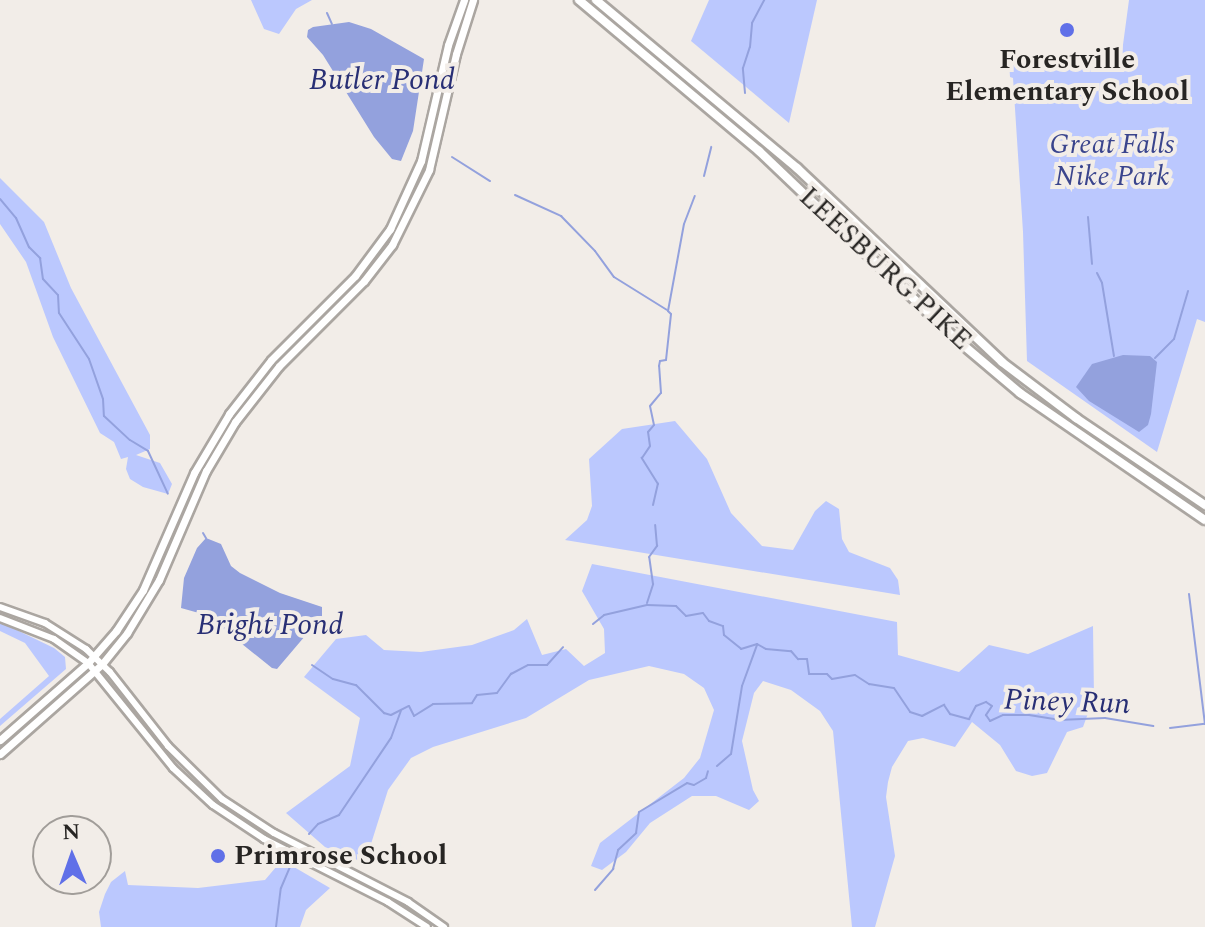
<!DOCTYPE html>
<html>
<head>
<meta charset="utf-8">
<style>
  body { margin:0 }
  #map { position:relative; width:1205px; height:927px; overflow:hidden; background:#f2ede8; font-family:Spectral,serif }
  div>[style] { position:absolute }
  .green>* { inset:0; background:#bbc8fe }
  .water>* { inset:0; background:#93a1dd }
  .stream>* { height:2px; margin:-1px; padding:0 1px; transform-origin:1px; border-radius:1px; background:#93a1dd }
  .roads { filter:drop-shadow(2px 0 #aba6a1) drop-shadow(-2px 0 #aba6a1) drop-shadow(0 2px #aba6a1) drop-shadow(0 -2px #aba6a1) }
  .secondary>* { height:6px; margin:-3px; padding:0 3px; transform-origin:3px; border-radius:3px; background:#fff }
  .primary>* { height:7px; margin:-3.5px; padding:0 3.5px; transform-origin:3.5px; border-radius:3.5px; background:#fff }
  .highway>* { height:8px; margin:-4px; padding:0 4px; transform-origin:4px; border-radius:4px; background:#fff }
  .dots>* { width:22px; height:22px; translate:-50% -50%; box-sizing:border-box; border:4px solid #f2ede8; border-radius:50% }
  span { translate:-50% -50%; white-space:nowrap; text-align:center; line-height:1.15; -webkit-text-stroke:8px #f2ede8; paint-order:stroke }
  .poi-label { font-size:28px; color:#272523; font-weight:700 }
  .left { translate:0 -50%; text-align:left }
  .park-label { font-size:28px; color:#3a458d; font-style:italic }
  .street-label { font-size:28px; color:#272523 }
  .water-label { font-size:30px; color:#282f75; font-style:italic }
  .north { position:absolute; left:32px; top:815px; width:80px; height:80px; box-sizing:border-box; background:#f2ede8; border:2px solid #a19d99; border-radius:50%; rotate:358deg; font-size:22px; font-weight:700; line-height:32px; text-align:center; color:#272523 }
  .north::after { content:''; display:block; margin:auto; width:28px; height:36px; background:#6070e8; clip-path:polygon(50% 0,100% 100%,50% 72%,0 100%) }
</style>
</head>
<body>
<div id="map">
  <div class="green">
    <i style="clip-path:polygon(251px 0,312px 0,296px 9px,279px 34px,264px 29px)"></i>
    <i style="clip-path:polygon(709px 0,817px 0,789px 123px,691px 41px)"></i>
    <i style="clip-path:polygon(1129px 0,1205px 0,1205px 322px,1197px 319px,1157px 452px,1027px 361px,1023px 232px,1013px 78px,1010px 77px,1009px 61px,1120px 67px)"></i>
    <i style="clip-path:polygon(0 178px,44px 222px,71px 288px,150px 435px,150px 449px,136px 455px,160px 463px,172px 484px,168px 494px,143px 487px,130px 479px,126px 469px,128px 457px,121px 459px,114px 442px,100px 433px,53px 337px,26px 262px,0 224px)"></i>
    <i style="clip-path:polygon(675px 421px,707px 459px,731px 513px,762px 546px,793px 550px,815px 511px,826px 501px,839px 509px,842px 539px,849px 552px,890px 568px,898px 580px,900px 595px,565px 540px,587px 520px,592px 506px,589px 459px,622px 429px)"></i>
    <i style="clip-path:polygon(592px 564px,897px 622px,898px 655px,959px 672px,989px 645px,1028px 654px,1093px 626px,1094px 697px,1083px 727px,1067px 732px,1047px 773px,1032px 776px,1016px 771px,1000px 745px,972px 722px,955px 747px,923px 738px,908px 741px,892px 767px,888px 782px,886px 797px,895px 856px,875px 927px,852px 927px,833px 731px,820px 711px,791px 690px,763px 681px,754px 693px,742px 741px,753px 790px,759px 801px,749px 810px,716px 796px,692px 796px,650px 823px,626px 852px,602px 870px,591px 866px,600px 843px,684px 778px,700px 758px,714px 710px,704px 688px,684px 674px,649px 666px,589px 680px,526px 718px,433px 747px,411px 758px,388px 790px,365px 863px,325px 847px,286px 813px,350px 766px,360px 718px,304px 677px,336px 639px,366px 635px,384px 650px,421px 652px,472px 645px,514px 630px,527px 619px,542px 655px,566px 649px,584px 666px,605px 653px,604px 629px,582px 591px)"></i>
    <i style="clip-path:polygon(0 622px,54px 648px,65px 657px,66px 669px,0 726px,0 719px,49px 676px,25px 643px,0 631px)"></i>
    <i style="clip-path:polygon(282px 860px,330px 888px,306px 910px,300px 927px,101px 927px,99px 912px,105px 894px,111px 882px,125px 871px,128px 885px,198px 888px,265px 880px)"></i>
  </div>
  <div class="water">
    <i style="clip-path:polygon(349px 22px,371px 29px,424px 59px,413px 131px,401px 161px,392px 159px,374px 137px,323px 55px,307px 37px,308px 30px,313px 27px)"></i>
    <i style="clip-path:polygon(1123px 355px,1150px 356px,1157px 362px,1151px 414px,1148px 425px,1139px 432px,1089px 401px,1076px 387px,1092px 364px)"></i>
    <i style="clip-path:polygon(206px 538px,221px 544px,231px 566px,240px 573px,280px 593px,322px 607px,322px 616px,277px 669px,272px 668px,206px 615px,181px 608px,184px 578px,197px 548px)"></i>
  </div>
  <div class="stream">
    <i style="left:327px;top:13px;width:12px;rotate:66deg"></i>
    <i style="left:745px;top:93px;width:25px;rotate:-95deg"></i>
    <i style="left:743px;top:68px;width:22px;rotate:-72deg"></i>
    <i style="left:750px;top:47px;width:24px;rotate:-85deg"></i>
    <i style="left:752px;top:23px;width:26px;rotate:-62deg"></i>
    <i style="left:452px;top:157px;width:45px;rotate:32.3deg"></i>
    <i style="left:704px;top:176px;width:30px;rotate:-76deg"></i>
    <i style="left:515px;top:195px;width:51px;rotate:24.5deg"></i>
    <i style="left:561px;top:216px;width:49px;rotate:45.8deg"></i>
    <i style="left:595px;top:251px;width:32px;rotate:54deg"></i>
    <i style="left:614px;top:277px;width:62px;rotate:31.9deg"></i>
    <i style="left:0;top:199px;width:25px;rotate:50deg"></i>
    <i style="left:16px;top:218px;width:32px;rotate:66deg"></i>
    <i style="left:29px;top:247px;width:16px;rotate:45deg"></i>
    <i style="left:40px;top:258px;width:21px;rotate:82deg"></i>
    <i style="left:43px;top:279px;width:22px;rotate:47deg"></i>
    <i style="left:58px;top:295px;width:18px;rotate:87deg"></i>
    <i style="left:59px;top:313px;width:55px;rotate:56.9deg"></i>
    <i style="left:89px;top:359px;width:42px;rotate:70.7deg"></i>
    <i style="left:103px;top:399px;width:17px;rotate:87deg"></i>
    <i style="left:104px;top:416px;width:35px;rotate:43deg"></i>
    <i style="left:130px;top:440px;width:21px;rotate:31deg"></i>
    <i style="left:148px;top:451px;width:47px;rotate:65.1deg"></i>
    <i style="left:1088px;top:217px;width:47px;rotate:85.1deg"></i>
    <i style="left:1097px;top:273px;width:11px;rotate:63deg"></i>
    <i style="left:1102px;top:283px;width:74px;rotate:80.7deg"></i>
    <i style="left:1155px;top:358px;width:27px;rotate:-45deg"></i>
    <i style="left:1174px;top:339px;width:50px;rotate:-73.7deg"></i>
    <i style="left:653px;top:505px;width:22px;rotate:-77deg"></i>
    <i style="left:658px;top:484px;width:31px;rotate:-122deg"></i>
    <i style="left:642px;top:458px;width:14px;rotate:-56deg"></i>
    <i style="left:650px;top:446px;width:14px;rotate:-98deg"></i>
    <i style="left:648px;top:432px;width:9px;rotate:-49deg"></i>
    <i style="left:654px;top:425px;width:19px;rotate:-102deg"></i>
    <i style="left:650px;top:406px;width:17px;rotate:-50deg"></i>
    <i style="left:661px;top:393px;width:27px;rotate:-94deg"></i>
    <i style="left:659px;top:366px;width:5px;rotate:-79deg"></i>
    <i style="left:660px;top:361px;width:6px;rotate:-9deg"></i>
    <i style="left:666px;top:360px;width:46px;rotate:-83.8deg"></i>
    <i style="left:671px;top:314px;width:4px;rotate:-135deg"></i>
    <i style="left:668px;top:311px;width:88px;rotate:-79.6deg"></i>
    <i style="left:684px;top:224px;width:30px;rotate:-69deg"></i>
    <i style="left:203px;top:533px;width:6px;rotate:59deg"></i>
    <i style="left:1189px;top:594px;width:131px;rotate:83deg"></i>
    <i style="left:647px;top:603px;width:20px;rotate:-72deg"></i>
    <i style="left:653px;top:584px;width:27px;rotate:-98deg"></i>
    <i style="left:649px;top:557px;width:14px;rotate:-54deg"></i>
    <i style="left:657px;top:546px;width:21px;rotate:-95deg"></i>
    <i style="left:593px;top:624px;width:14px;rotate:-39deg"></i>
    <i style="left:604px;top:615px;width:44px;rotate:-13.1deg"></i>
    <i style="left:647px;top:605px;width:29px;rotate:2deg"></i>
    <i style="left:676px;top:606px;width:14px;rotate:45deg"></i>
    <i style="left:686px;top:616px;width:17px;rotate:-10deg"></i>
    <i style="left:703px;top:613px;width:10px;rotate:53deg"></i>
    <i style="left:709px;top:621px;width:15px;rotate:20deg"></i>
    <i style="left:723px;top:626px;width:9px;rotate:84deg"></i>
    <i style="left:724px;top:635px;width:22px;rotate:39deg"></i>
    <i style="left:741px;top:649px;width:17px;rotate:-17deg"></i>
    <i style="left:757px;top:644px;width:10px;rotate:29deg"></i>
    <i style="left:766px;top:649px;width:25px;rotate:5deg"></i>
    <i style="left:791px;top:651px;width:11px;rotate:49deg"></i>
    <i style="left:798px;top:659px;width:9px"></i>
    <i style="left:807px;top:659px;width:15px;rotate:82deg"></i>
    <i style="left:809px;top:674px;width:18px"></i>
    <i style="left:827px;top:674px;width:7px;rotate:45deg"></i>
    <i style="left:832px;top:679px;width:23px;rotate:-10deg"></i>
    <i style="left:855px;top:675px;width:17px;rotate:33deg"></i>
    <i style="left:869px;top:684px;width:25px;rotate:9deg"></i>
    <i style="left:894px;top:688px;width:29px;rotate:56deg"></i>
    <i style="left:910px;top:712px;width:13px;rotate:18deg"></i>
    <i style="left:922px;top:716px;width:25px;rotate:-27deg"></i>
    <i style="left:944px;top:705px;width:11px;rotate:56deg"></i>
    <i style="left:950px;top:714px;width:20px;rotate:15deg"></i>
    <i style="left:969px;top:719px;width:15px;rotate:-62deg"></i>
    <i style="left:976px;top:706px;width:11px;rotate:-22deg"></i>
    <i style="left:986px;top:702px;width:7px;rotate:34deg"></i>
    <i style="left:992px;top:706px;width:11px;rotate:124deg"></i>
    <i style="left:986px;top:715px;width:7px;rotate:56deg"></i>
    <i style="left:990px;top:721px;width:14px;rotate:-25deg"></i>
    <i style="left:1003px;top:715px;width:26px"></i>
    <i style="left:1029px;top:715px;width:30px;rotate:9deg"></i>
    <i style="left:1059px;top:720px;width:46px;rotate:-2.5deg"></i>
    <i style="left:1105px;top:718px;width:49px;rotate:9.5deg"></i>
    <i style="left:312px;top:665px;width:25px;rotate:34deg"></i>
    <i style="left:333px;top:679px;width:24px;rotate:15deg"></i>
    <i style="left:356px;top:685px;width:40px;rotate:45deg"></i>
    <i style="left:384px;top:713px;width:7px;rotate:16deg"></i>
    <i style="left:391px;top:715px;width:20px;rotate:-27deg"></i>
    <i style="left:409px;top:706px;width:11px;rotate:63deg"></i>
    <i style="left:414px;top:716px;width:22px;rotate:-32deg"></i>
    <i style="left:433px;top:704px;width:39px;rotate:-1deg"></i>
    <i style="left:472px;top:703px;width:9px;rotate:-58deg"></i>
    <i style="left:477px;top:695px;width:20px;rotate:-6deg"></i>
    <i style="left:497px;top:693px;width:24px;rotate:-54deg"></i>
    <i style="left:511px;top:674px;width:19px;rotate:-28deg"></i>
    <i style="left:528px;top:665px;width:19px"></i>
    <i style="left:547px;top:665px;width:24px;rotate:-48deg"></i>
    <i style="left:1170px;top:728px;width:35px;rotate:-7deg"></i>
    <i style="left:717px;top:766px;width:18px;rotate:-41deg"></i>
    <i style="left:731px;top:754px;width:69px;rotate:-80.8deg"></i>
    <i style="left:742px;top:686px;width:44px;rotate:-69.9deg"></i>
    <i style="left:309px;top:834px;width:13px;rotate:-48deg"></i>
    <i style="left:318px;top:824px;width:23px;rotate:-23deg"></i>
    <i style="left:339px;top:815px;width:93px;rotate:-56deg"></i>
    <i style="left:391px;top:738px;width:29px;rotate:-70deg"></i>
    <i style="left:595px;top:890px;width:28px;rotate:-49deg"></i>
    <i style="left:613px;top:869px;width:20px;rotate:-75deg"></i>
    <i style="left:618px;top:850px;width:25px;rotate:-43deg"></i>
    <i style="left:636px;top:833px;width:21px;rotate:-82deg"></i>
    <i style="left:639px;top:812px;width:56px;rotate:-31.1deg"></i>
    <i style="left:687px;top:783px;width:7px;rotate:16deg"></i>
    <i style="left:694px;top:785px;width:14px;rotate:-30deg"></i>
    <i style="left:706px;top:778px;width:7px;rotate:-74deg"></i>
    <i style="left:276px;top:927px;width:39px;rotate:-83deg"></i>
    <i style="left:281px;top:888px;width:26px;rotate:-67deg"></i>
  </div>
  <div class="roads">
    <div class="secondary">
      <i style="left:0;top:607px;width:48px;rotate:19.6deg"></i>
      <i style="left:45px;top:623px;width:49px;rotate:32.4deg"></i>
      <i style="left:86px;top:649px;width:33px;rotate:44deg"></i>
      <i style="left:110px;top:672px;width:94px;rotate:51.9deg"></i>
      <i style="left:168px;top:746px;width:76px;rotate:44.5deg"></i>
      <i style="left:222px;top:799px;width:62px;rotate:33.2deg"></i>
      <i style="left:274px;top:833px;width:151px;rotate:27.2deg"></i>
      <i style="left:408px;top:902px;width:44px;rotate:34.8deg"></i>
      <i style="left:0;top:618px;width:58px;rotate:21.3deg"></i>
      <i style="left:54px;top:639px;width:42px;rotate:35.2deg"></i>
      <i style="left:88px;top:663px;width:135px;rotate:51deg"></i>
      <i style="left:173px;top:768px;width:54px;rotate:42.8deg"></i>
      <i style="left:213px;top:805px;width:61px;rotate:33.7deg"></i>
      <i style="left:264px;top:839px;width:139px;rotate:26.9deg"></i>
      <i style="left:388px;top:902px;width:46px;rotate:32.7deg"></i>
    </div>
    <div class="primary">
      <i style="left:0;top:740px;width:117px;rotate:-41.2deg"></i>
      <i style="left:88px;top:663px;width:43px;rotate:-48.8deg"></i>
      <i style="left:116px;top:631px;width:49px;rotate:-56.6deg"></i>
      <i style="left:143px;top:590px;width:128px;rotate:-66.4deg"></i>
      <i style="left:194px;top:473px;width:69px;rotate:-59.3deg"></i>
      <i style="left:229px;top:414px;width:68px;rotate:-52.1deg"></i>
      <i style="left:271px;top:360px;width:119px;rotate:-45deg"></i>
      <i style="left:355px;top:276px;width:59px;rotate:-53.3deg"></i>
      <i style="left:390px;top:229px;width:75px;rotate:-65.5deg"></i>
      <i style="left:421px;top:161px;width:119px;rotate:-76.9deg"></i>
      <i style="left:448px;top:45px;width:48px;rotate:-70.4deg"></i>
      <i style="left:0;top:754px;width:136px;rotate:-41.4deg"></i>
      <i style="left:102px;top:664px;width:40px;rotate:-51deg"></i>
      <i style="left:127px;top:633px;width:62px;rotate:-58.9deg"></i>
      <i style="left:159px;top:580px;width:119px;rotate:-66.7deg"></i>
      <i style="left:206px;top:471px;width:57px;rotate:-59.4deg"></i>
      <i style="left:235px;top:422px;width:71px;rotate:-51.8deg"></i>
      <i style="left:279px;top:366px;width:120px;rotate:-45deg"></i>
      <i style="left:364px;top:281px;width:46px;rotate:-52.1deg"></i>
      <i style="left:392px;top:245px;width:84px;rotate:-63.7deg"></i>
      <i style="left:429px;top:170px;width:119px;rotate:-76.9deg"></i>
      <i style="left:456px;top:54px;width:57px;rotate:-72.5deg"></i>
    </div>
    <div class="highway">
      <i style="left:579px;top:0;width:235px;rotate:40deg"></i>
      <i style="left:759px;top:151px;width:272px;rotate:43.7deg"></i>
      <i style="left:956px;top:339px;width:84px;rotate:40.2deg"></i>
      <i style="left:1020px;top:393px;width:224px;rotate:34.5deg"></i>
      <i style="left:596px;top:0;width:262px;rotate:39.9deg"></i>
      <i style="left:797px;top:168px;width:282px;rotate:43.4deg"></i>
      <i style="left:1002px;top:362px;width:93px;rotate:37.1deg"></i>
      <i style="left:1076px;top:418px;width:156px;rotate:34deg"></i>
    </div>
  </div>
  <div class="dots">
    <i style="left:1067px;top:30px;background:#6070e8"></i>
    <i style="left:218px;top:856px;background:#6070e8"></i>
  </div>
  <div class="poi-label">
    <span style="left:1067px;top:76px">Forestville<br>Elementary School</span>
    <span class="left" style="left:234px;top:856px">Primrose School</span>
  </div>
  <div class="park-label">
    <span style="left:1112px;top:161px">Great Falls<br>Nike Park</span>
  </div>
  <div class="street-label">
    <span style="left:885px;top:269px;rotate:43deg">LEESBURG PIKE</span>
  </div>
  <div class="water-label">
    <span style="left:382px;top:80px">Butler Pond</span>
    <span style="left:270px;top:625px">Bright Pond</span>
    <span style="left:1067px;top:702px;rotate:2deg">Piney Run</span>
  </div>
  <div class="north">N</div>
</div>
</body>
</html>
